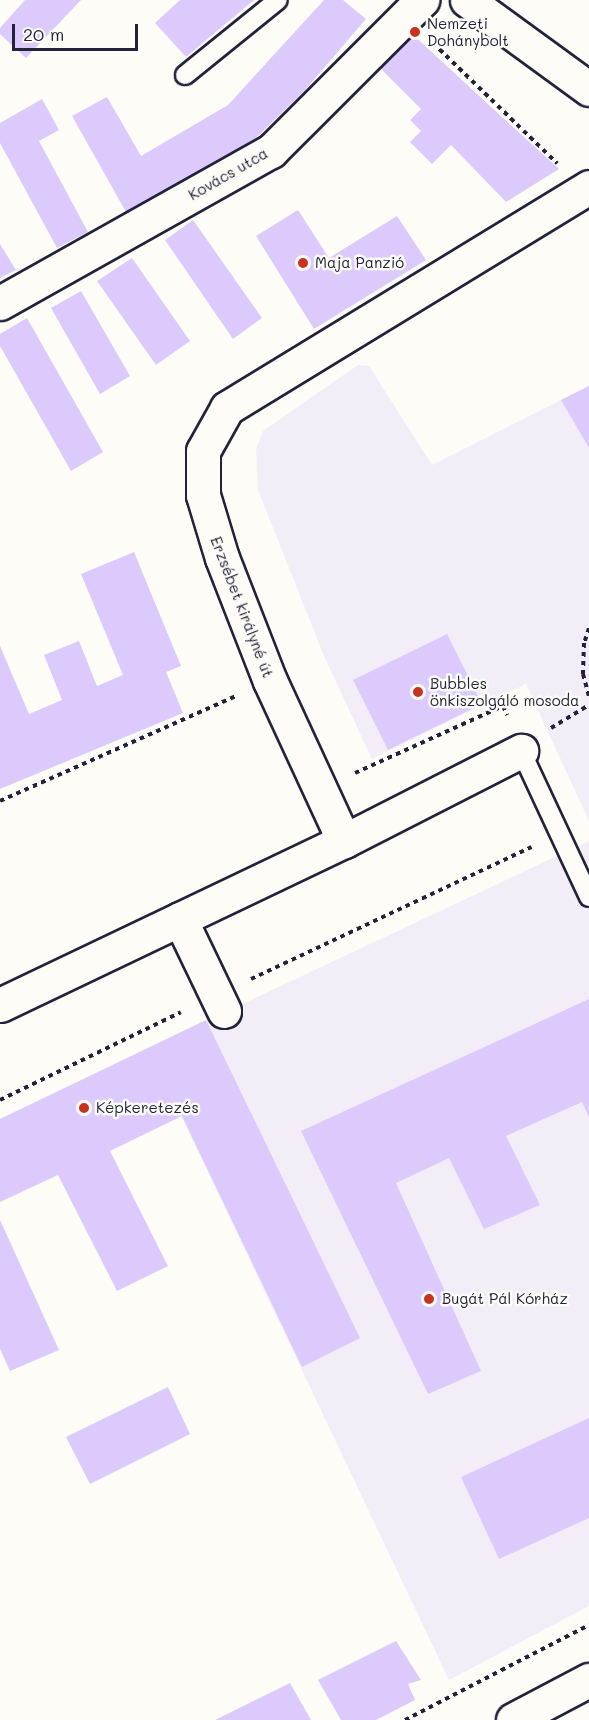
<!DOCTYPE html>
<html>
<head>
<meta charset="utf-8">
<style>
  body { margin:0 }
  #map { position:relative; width:589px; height:1720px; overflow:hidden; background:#fdfcf7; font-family:Mali,sans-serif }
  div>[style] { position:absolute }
  .built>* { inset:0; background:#f3edf8 }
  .building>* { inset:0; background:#ddcafc }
  .path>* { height:4px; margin-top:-2px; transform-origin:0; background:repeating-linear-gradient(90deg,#22223b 0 4.5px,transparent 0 9px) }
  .roads { filter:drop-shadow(2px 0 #22223b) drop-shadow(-2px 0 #22223b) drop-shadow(0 2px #22223b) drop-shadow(0 -2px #22223b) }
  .lane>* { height:18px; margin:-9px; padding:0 9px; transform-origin:9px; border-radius:9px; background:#fdfcf7 }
  .street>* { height:33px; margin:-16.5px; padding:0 16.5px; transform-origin:16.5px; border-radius:16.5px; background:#fdfcf7 }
  .dots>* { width:16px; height:16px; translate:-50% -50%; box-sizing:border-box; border:3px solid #fdfcf7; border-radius:50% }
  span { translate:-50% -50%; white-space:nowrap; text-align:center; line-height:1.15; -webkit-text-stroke:5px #fdfcf7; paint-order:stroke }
  .poi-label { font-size:15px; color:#22223b }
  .left { translate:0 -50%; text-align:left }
  .street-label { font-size:15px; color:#22223b }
  .scale { position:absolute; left:12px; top:24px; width:126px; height:27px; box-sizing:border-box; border:3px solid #22223b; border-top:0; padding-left:8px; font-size:18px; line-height:21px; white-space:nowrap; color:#22223b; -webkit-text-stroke:4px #fdfcf7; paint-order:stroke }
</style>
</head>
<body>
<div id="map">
  <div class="built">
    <i style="clip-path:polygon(358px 365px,369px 366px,432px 465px,589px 386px,589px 821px,526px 684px,372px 759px,324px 656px,258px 490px,256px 450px,263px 431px)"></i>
    <i style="clip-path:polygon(589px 841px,589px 1606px,449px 1680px,149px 1048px)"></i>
  </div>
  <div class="building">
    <i style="clip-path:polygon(25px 0,81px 0,26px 58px,0 34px,0 28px)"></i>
    <i style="clip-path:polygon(180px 0,254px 0,186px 57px,155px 23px)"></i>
    <i style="clip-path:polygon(324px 0,343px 0,366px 19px,305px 90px,256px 138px,207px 171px,126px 212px,72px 116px,107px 97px,141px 156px,228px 105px)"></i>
    <i style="clip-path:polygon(409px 31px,490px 106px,559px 169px,506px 202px,451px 145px,432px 164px,410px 142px,421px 131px,410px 120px,421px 109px,376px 64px)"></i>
    <i style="clip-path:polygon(42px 99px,59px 130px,39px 141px,88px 232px,57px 248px,0 143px,0 123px)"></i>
    <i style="clip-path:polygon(298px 210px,329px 258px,397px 216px,426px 260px,314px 329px,256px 236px)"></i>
    <i style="clip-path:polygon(193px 220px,262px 318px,233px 339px,165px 240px)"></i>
    <i style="clip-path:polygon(0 244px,16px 270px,0 278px)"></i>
    <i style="clip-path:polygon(132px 258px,190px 341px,156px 365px,97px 281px)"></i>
    <i style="clip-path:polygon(81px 291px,130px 376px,100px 394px,51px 308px)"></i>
    <i style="clip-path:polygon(27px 318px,103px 452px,71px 471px,0 346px,0 334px)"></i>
    <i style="clip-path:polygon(589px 386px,589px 448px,561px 400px)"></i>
    <i style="clip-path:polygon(134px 552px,181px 666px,166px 672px,183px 713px,0 789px,0 646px,29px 714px,62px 700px,44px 655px,79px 641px,97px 686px,123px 675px,81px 574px)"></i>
    <i style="clip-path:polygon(447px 634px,482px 704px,388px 750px,353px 680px)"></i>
    <i style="clip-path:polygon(589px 999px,589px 1117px,582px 1102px,506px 1136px,540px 1205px,484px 1229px,449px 1158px,396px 1183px,481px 1371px,428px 1394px,301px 1131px)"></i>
    <i style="clip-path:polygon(206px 1020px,360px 1338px,302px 1367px,182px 1116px,110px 1151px,168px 1266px,117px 1291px,58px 1175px,0 1202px,0 1119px)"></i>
    <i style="clip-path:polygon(0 1220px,59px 1350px,10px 1371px,0 1349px)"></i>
    <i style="clip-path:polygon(168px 1387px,190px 1434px,90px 1484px,66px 1437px)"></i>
    <i style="clip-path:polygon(589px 1418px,589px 1518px,499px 1559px,461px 1477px)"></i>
    <i style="clip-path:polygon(396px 1641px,421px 1680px,408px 1684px,415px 1700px,376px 1720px,341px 1720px,318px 1680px)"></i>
    <i style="clip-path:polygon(290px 1683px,311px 1720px,215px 1720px)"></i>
  </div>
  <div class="path">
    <i style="left:433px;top:43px;width:173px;rotate:44.1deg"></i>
    <i style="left:589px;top:628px;width:16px;rotate:108deg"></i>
    <i style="left:584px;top:643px;width:31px;rotate:92deg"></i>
    <i style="left:583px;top:674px;width:24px;rotate:75deg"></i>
    <i style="left:551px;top:728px;width:44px;rotate:-31.2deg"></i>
    <i style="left:355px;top:773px;width:162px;rotate:-24.4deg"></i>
    <i style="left:503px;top:706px;width:10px;rotate:66deg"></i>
    <i style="left:0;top:801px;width:258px;rotate:-24deg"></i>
    <i style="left:251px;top:979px;width:310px;rotate:-25.2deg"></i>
    <i style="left:0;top:1100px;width:201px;rotate:-25.9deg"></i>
    <i style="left:405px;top:1720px;width:207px;rotate:-27.3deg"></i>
  </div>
  <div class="roads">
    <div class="lane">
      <i style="left:185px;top:75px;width:119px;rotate:-38.9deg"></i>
      <i style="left:521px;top:751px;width:161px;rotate:65deg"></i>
    </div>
    <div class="street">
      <i style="left:467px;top:0;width:151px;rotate:36.1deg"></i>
      <i style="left:0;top:303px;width:311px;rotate:-29.3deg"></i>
      <i style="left:271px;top:151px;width:214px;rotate:-45deg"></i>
      <i style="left:344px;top:841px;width:199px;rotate:-27deg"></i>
      <i style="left:180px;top:919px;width:102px;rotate:64.4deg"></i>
      <i style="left:0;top:1005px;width:381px;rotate:-25.5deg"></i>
      <i style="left:344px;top:841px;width:176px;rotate:-114.8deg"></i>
      <i style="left:270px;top:681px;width:132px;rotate:-111.3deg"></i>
      <i style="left:222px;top:558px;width:66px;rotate:-106.8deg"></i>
      <i style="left:203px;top:495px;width:44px;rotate:-90deg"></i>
      <i style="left:203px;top:451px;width:49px;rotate:-60.8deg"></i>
      <i style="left:227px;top:408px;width:424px;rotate:-31.4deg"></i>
      <i style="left:513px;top:1720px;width:86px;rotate:-27.8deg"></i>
    </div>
  </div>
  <div class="dots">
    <i style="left:415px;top:32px;background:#c8321e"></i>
    <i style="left:303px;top:263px;background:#c8321e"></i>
    <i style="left:418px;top:692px;background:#c8321e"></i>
    <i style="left:84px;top:1108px;background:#c8321e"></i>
    <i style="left:429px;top:1299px;background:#c8321e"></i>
  </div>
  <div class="poi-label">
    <span class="left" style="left:427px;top:32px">Nemzeti<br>Dohánybolt</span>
    <span class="left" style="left:315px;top:263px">Maja Panzió</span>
    <span class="left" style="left:430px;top:692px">Bubbles<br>önkiszolgáló mosoda</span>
    <span class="left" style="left:96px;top:1108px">Képkeretezés</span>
    <span class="left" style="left:442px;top:1299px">Bugát Pál Kórház</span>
  </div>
  <div class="street-label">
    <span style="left:228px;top:174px;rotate:-30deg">Kovács utca</span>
    <span style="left:242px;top:607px;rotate:69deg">Erzsébet királyné út</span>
  </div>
  <div class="scale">20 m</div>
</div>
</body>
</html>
